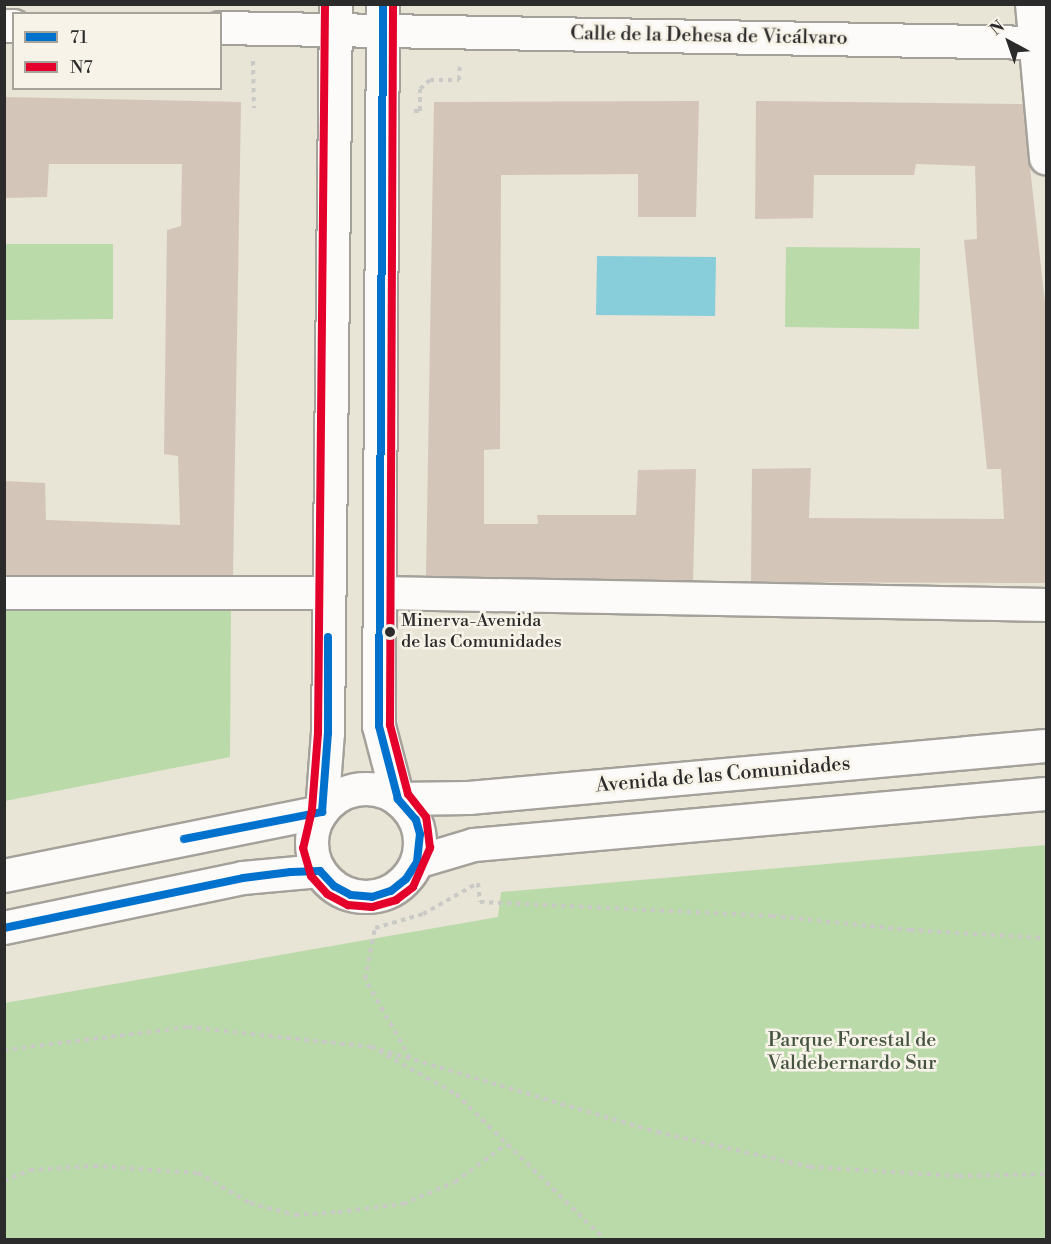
<!DOCTYPE html>
<html>
<head>
<meta charset="utf-8">
<style>
  body { margin:0 }
  #map { position:relative; width:1051px; height:1244px; overflow:hidden; background:#e8e4d6; font-family:"Libre Bodoni",serif }
  div>[style] { position:absolute }
  .green>* { inset:0; background:#bbdaaa }
  .water>* { inset:0; background:#87ceda }
  .building>* { inset:0; background:#d4c5b9 }
  .path>* { height:4px; margin-top:-2px; transform-origin:0; background:repeating-linear-gradient(90deg,#c9c9c6 0 4.5px,transparent 0 9px) }
  .roads { filter:drop-shadow(2px 0 #a4a19a) drop-shadow(-2px 0 #a4a19a) drop-shadow(0 2px #a4a19a) drop-shadow(0 -2px #a4a19a) }
  .minor>* { height:32px; margin:-16px; padding:0 16px; transform-origin:16px; border-radius:16px; background:#fcfbf9 }
  .minor>.ring { margin:-16px; padding:0; box-sizing:content-box; background:none; border:32px solid #fcfbf9; border-radius:50% }
  .bus-1>* { height:8px; margin:-4px; padding:0 4px; transform-origin:4px; border-radius:4px; background:#0072ce }
  .bus-2>* { height:8px; margin:-4px; padding:0 4px; transform-origin:4px; border-radius:4px; background:#e4002b }
  .dots>* { width:16px; height:16px; translate:-50% -50%; box-sizing:border-box; border:3px solid #f7f3e8; border-radius:50% }
  span { translate:-50% -50%; white-space:nowrap; text-align:center; line-height:1.15; -webkit-text-stroke:5px #f7f3e8; paint-order:stroke }
  .bus-label { font-size:18px; color:#2b2b2b }
  .left { translate:0 -50%; text-align:left }
  .street-label { font-size:20px; color:#2b2b2b }
  .park-label { font-size:20px; color:#465542 }
  .frame { position:absolute; inset:0; border:6px solid #2b2b2b; pointer-events:none }
  .legend { position:absolute; left:12px; top:12px; width:210px; height:78px; box-sizing:border-box; background:#f7f3e8; border:2px solid #a5a39c; margin:0; padding:8px 10px; list-style:none; font-size:18px; color:#2b2b2b }
  .legend li { display:flex; align-items:center; gap:12px; height:30px }
  .legend b { width:30px; border:2px solid #a5a39c }
  .north { position:absolute; left:979px; top:12px; width:60px; height:60px; -webkit-text-stroke:4px #f7f3e8; paint-order:stroke; rotate:320deg; font-size:16px; font-weight:700; line-height:24px; text-align:center; color:#2b2b2b }
  .north::after { content:''; display:block; margin:auto; width:21px; height:27px; background:#2b2b2b; clip-path:polygon(50% 0,100% 100%,50% 72%,0 100%) }
</style>
</head>
<body>
<div id="map">
  <div class="green">
    <i style="clip-path:polygon(113px 244px,113px 319px,5px 320px,5px 244px)"></i>
    <i style="clip-path:polygon(786px 247px,920px 248px,919px 329px,785px 327px)"></i>
    <i style="clip-path:polygon(231px 608px,230px 757px,5px 801px,5px 609px)"></i>
    <i style="clip-path:polygon(1046px 845px,1046px 1239px,5px 1239px,5px 1003px,498px 917px,501px 892px)"></i>
  </div>
  <div class="water">
    <i style="clip-path:polygon(597px 256px,716px 257px,715px 316px,596px 315px)"></i>
  </div>
  <div class="building">
    <i style="clip-path:polygon(4px 97px,241px 102px,233px 575px,4px 575px,4px 481px,45px 483px,46px 520px,180px 525px,178px 456px,164px 454px,167px 230px,181px 226px,182px 164px,49px 164px,47px 197px,4px 198px)"></i>
    <i style="clip-path:polygon(699px 101px,696px 217px,638px 217px,638px 174px,501px 175px,500px 449px,484px 450px,484px 524px,538px 524px,537px 515px,636px 515px,638px 470px,696px 469px,693px 581px,426px 576px,434px 102px)"></i>
    <i style="clip-path:polygon(756px 101px,1023px 104px,1047px 321px,1047px 583px,751px 582px,752px 469px,811px 468px,809px 518px,1004px 519px,1001px 469px,987px 469px,964px 240px,977px 239px,975px 166px,916px 164px,914px 175px,814px 175px,813px 218px,755px 219px)"></i>
  </div>
  <div class="path">
    <i style="left:253px;top:61px;width:47px;rotate:88.8deg"></i>
    <i style="left:414px;top:111px;width:6px"></i>
    <i style="left:420px;top:111px;width:22px;rotate:-90deg"></i>
    <i style="left:420px;top:89px;width:13px;rotate:-42deg"></i>
    <i style="left:430px;top:80px;width:29px"></i>
    <i style="left:459px;top:80px;width:17px;rotate:-87deg"></i>
    <i style="left:4px;top:1050px;width:185px;rotate:-7.1deg"></i>
    <i style="left:188px;top:1027px;width:184px;rotate:6.2deg"></i>
    <i style="left:371px;top:1047px;width:298px;rotate:16.6deg"></i>
    <i style="left:657px;top:1132px;width:157px;rotate:12.9deg"></i>
    <i style="left:810px;top:1167px;width:149px;rotate:3.5deg"></i>
    <i style="left:959px;top:1176px;width:87px;rotate:-1.3deg"></i>
    <i style="left:379px;top:1051px;width:88px;rotate:29.2deg"></i>
    <i style="left:456px;top:1094px;width:209px;rotate:44.4deg"></i>
    <i style="left:410px;top:1058px;width:91px;rotate:-119.7deg"></i>
    <i style="left:365px;top:979px;width:52px;rotate:-78.9deg"></i>
    <i style="left:375px;top:928px;width:50px;rotate:-16.3deg"></i>
    <i style="left:423px;top:914px;width:63px;rotate:-29.4deg"></i>
    <i style="left:478px;top:883px;width:19px;rotate:84deg"></i>
    <i style="left:480px;top:902px;width:292px;rotate:2.7deg"></i>
    <i style="left:772px;top:916px;width:139px;rotate:5.8deg"></i>
    <i style="left:910px;top:930px;width:136px;rotate:3.4deg"></i>
    <i style="left:4px;top:1181px;width:28px;rotate:-23deg"></i>
    <i style="left:30px;top:1170px;width:64px;rotate:-3.6deg"></i>
    <i style="left:94px;top:1166px;width:104px;rotate:3.9deg"></i>
    <i style="left:198px;top:1173px;width:60px;rotate:30deg"></i>
    <i style="left:250px;top:1203px;width:47px;rotate:14.9deg"></i>
    <i style="left:295px;top:1215px;width:43px;rotate:-4deg"></i>
    <i style="left:338px;top:1212px;width:65px;rotate:-7deg"></i>
    <i style="left:403px;top:1204px;width:56px;rotate:-22.9deg"></i>
    <i style="left:455px;top:1182px;width:64px;rotate:-36.2deg"></i>
  </div>
  <div class="roads">
    <div class="minor">
      <i style="left:383px;top:4px;width:722px;rotate:90.32deg"></i>
      <i style="left:379px;top:726px;width:75px;rotate:75.4deg"></i>
      <i style="left:1032px;top:4px;width:155px;rotate:84.8deg"></i>
      <i style="left:4px;top:26px;width:10px"></i>
      <i style="left:220px;top:28px;width:815px;rotate:1.05deg"></i>
      <i style="left:4px;top:593px;width:324px"></i>
      <i style="left:380px;top:593px;width:666px;rotate:1.03deg"></i>
      <i class="ring" style="left:312px;top:789px;width:76px;height:76px"></i>
      <i style="left:398px;top:799px;width:71px;rotate:-0.8deg"></i>
      <i style="left:469px;top:798px;width:579px;rotate:-5.15deg"></i>
      <i style="left:322px;top:812px;width:79px;rotate:-85.7deg"></i>
      <i style="left:328px;top:733px;width:729px;rotate:-89.37deg"></i>
      <i style="left:417px;top:862px;width:59px;rotate:-16.6deg"></i>
      <i style="left:474px;top:845px;width:574px;rotate:-5.1deg"></i>
      <i style="left:4px;top:876px;width:324px;rotate:-11.4deg"></i>
      <i style="left:4px;top:928px;width:244px;rotate:-11.8deg"></i>
      <i style="left:243px;top:878px;width:77px;rotate:-5.2deg"></i>
    </div>
  </div>
  <div class="bus-1">
    <i style="left:184px;top:839px;width:141px;rotate:-11.1deg"></i>
    <i style="left:322px;top:812px;width:79px;rotate:-85.7deg"></i>
    <i style="left:328px;top:733px;width:96px;rotate:-90deg"></i>
    <i style="left:4px;top:928px;width:244px;rotate:-11.8deg"></i>
    <i style="left:243px;top:878px;width:48px;rotate:-7.1deg"></i>
    <i style="left:291px;top:872px;width:29px;rotate:-2deg"></i>
    <i style="left:320px;top:871px;width:21px;rotate:47deg"></i>
    <i style="left:334px;top:886px;width:19px;rotate:28deg"></i>
    <i style="left:351px;top:895px;width:21px;rotate:5deg"></i>
    <i style="left:372px;top:897px;width:20px;rotate:-18deg"></i>
    <i style="left:391px;top:891px;width:19px;rotate:-39deg"></i>
    <i style="left:406px;top:879px;width:20px;rotate:-57deg"></i>
    <i style="left:417px;top:862px;width:28px;rotate:-84deg"></i>
    <i style="left:420px;top:834px;width:15px;rotate:-106deg"></i>
    <i style="left:416px;top:820px;width:28px;rotate:-131deg"></i>
    <i style="left:398px;top:799px;width:75px;rotate:-104.6deg"></i>
    <i style="left:379px;top:726px;width:722px;rotate:-89.68deg"></i>
  </div>
  <div class="bus-2">
    <i style="left:325px;top:4px;width:729px;rotate:90.55deg"></i>
    <i style="left:318px;top:733px;width:77px;rotate:94.5deg"></i>
    <i style="left:312px;top:810px;width:39px;rotate:103deg"></i>
    <i style="left:303px;top:848px;width:29px;rotate:74deg"></i>
    <i style="left:311px;top:876px;width:24px;rotate:48deg"></i>
    <i style="left:327px;top:894px;width:24px;rotate:28deg"></i>
    <i style="left:348px;top:905px;width:24px;rotate:5deg"></i>
    <i style="left:372px;top:907px;width:25px;rotate:-16deg"></i>
    <i style="left:396px;top:900px;width:21px;rotate:-37deg"></i>
    <i style="left:413px;top:887px;width:43px;rotate:-66.4deg"></i>
    <i style="left:430px;top:848px;width:31px;rotate:-97deg"></i>
    <i style="left:426px;top:817px;width:29px;rotate:-128deg"></i>
    <i style="left:408px;top:794px;width:71px;rotate:-104.6deg"></i>
    <i style="left:390px;top:725px;width:721px;rotate:-89.76deg"></i>
  </div>
  <div class="dots">
    <i style="left:390px;top:632px;background:#2b2b2b"></i>
  </div>
  <div class="bus-label">
    <span class="left" style="left:401px;top:632px">Minerva-Avenida<br>de las Comunidades</span>
  </div>
  <div class="street-label">
    <span style="left:709px;top:36px;rotate:1deg">Calle de la Dehesa de Vicálvaro</span>
    <span style="left:723px;top:775px;rotate:-5deg">Avenida de las Comunidades</span>
  </div>
  <div class="park-label">
    <span style="left:852px;top:1052px">Parque Forestal de<br>Valdebernardo Sur</span>
  </div>
  <div class="frame"></div>
  <ul class="legend">
  <li><b style="height:8px;background:#0072ce"></b>71</li>
  <li><b style="height:8px;background:#e4002b"></b>N7</li>
  </ul>
  <div class="north">N</div>
</div>
</body>
</html>
